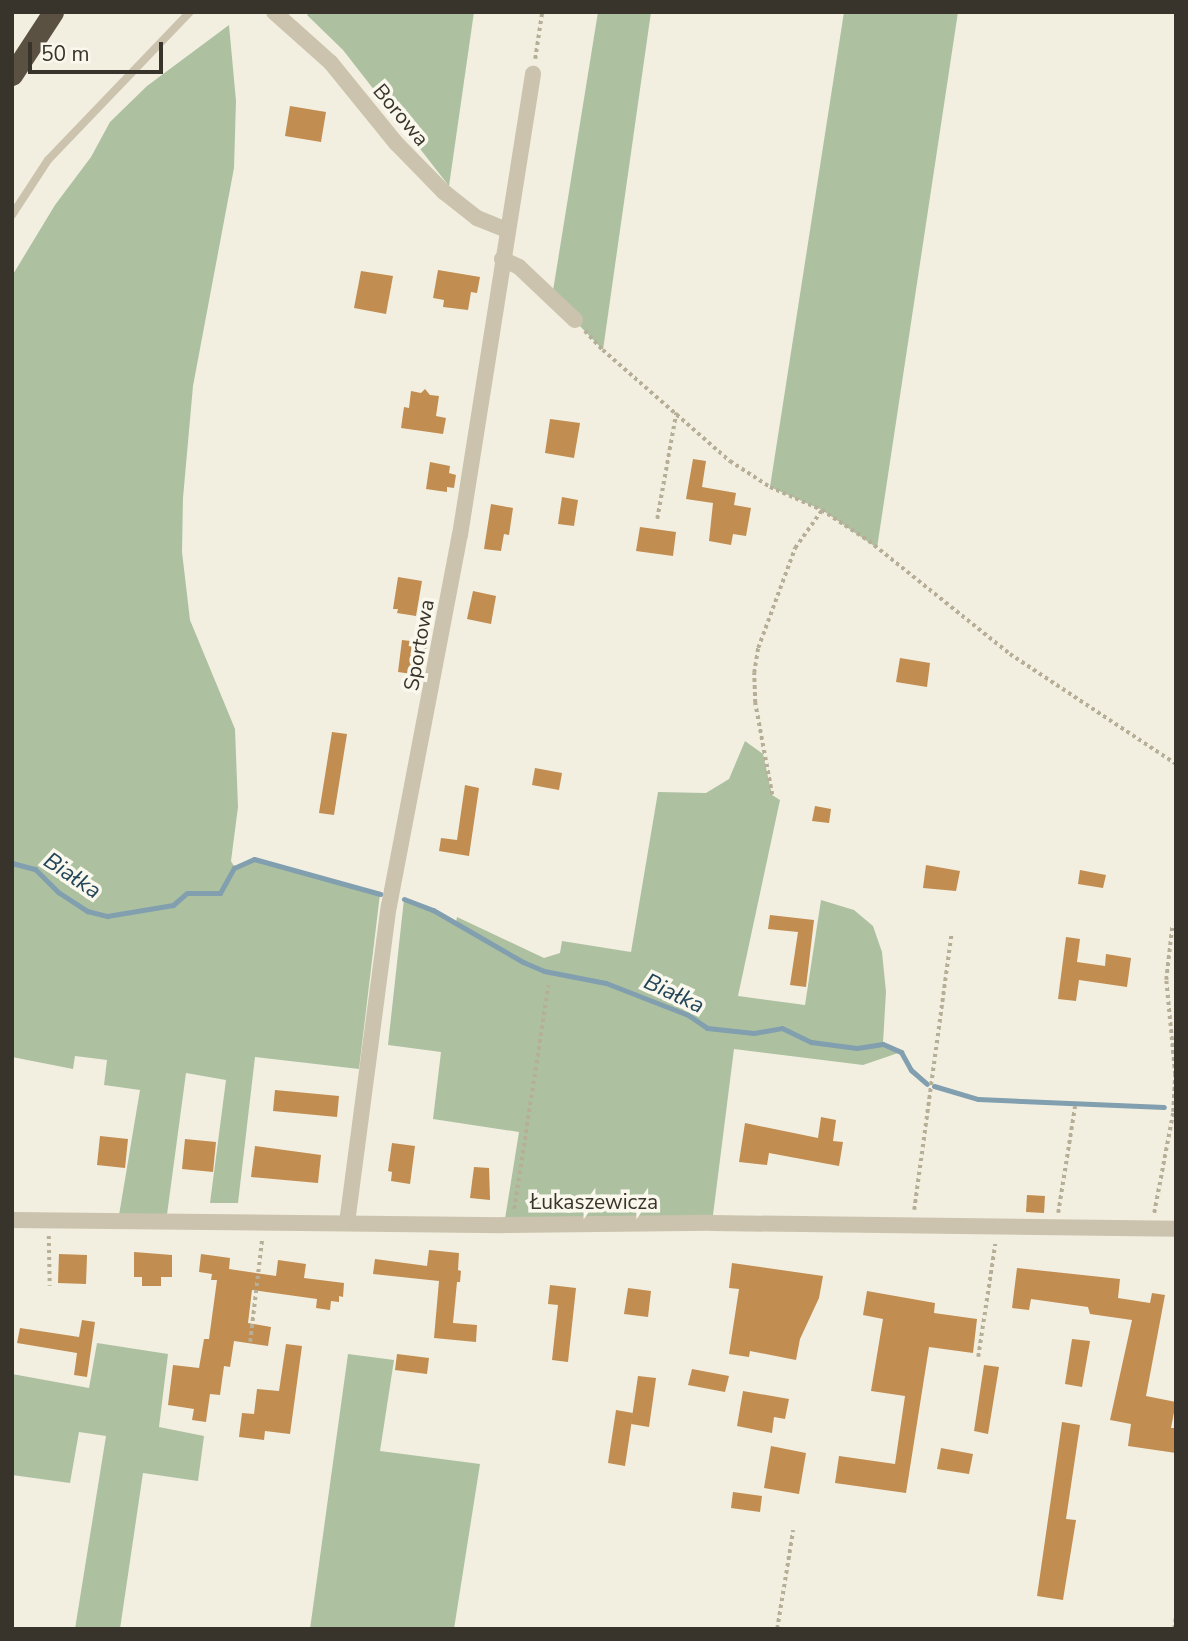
<!DOCTYPE html>
<html>
<head>
<meta charset="utf-8">
<style>
  body { margin:0 }
  #map { position:relative; width:1188px; height:1641px; overflow:hidden; background:#f2efe1; font-family:"Nunito Sans",sans-serif }
  div>[style] { position:absolute }
  .green>* { inset:0; background:#adc1a1 }
  .stream>* { height:5px; margin:-2.5px; padding:0 2.5px; transform-origin:2.5px; border-radius:2.5px; background:#819faf }
  .building>* { inset:0; background:#c18d50 }
  .path>* { height:3.5px; margin-top:-1.75px; transform-origin:0; background:repeating-linear-gradient(90deg,#b6ae97 0 3.5px,transparent 0 7px) }
  .service>* { height:8px; margin:-4px; padding:0 4px; transform-origin:4px; border-radius:4px; background:#cbc3ad }
  .minor>* { height:16px; margin:-8px; padding:0 8px; transform-origin:8px; border-radius:8px; background:#cbc3ad }
  .motorway>* { height:21px; margin:-10.5px; padding:0 10.5px; transform-origin:10.5px; border-radius:10.5px; background:#5a5143 }
  span { translate:-50% -50%; white-space:nowrap; text-align:center; line-height:1.15; -webkit-text-stroke:7px #faf8ed; paint-order:stroke }
  .street-label { font-size:21px; color:#39342b }
  .water-label { font-size:23px; color:#224559; font-style:italic }
  .frame { position:absolute; inset:0; border:14px solid #39342b; pointer-events:none }
  .scale { position:absolute; left:28px; top:42px; width:135px; height:32px; box-sizing:border-box; border:4px solid #39342b; border-top:0; padding-left:9px; font-size:21px; line-height:24px; white-space:nowrap; color:#39342b; -webkit-text-stroke:5px #faf8ed; paint-order:stroke }
</style>
</head>
<body>
<div id="map">
  <div class="green">
    <i style="clip-path:polygon(310px 12px,474px 12px,449px 186px,343px 50px,307px 15px)"></i>
    <i style="clip-path:polygon(598px 12px,651px 12px,603px 350px,552px 297px)"></i>
    <i style="clip-path:polygon(844px 12px,958px 12px,877px 548px,822px 510px,770px 487px)"></i>
    <i style="clip-path:polygon(229px 25px,236px 101px,234px 168px,193px 386px,183px 498px,182px 552px,190px 620px,235px 729px,238px 807px,231px 861px,235px 868px,254px 859px,380px 894px,359px 1069px,255px 1057px,238px 1203px,210px 1203px,226px 1080px,186px 1073px,166px 1222px,118px 1221px,140px 1090px,104px 1085px,107px 1060px,75px 1056px,73px 1069px,12px 1057px,12px 276px,55px 205px,91px 157px,110px 122px,147px 86px)"></i>
    <i style="clip-path:polygon(745px 741px,763px 754px,772px 795px,780px 800px,738px 996px,805px 1005px,821px 900px,854px 910px,873px 926px,882px 952px,886px 992px,883px 1043px,901px 1052px,863px 1065px,734px 1049px,712px 1223px,504px 1225px,519px 1132px,433px 1119px,441px 1052px,388px 1045px,404px 899px,456px 922px,457px 917px,544px 958px,560px 953px,562px 941px,631px 952px,658px 792px,706px 793px,729px 779px)"></i>
    <i style="clip-path:polygon(97px 1343px,168px 1354px,159px 1427px,204px 1436px,198px 1481px,143px 1473px,120px 1629px,75px 1629px,106px 1436px,79px 1432px,70px 1483px,12px 1475px,12px 1374px,89px 1388px)"></i>
    <i style="clip-path:polygon(348px 1354px,394px 1360px,380px 1451px,480px 1464px,454px 1629px,310px 1629px)"></i>
  </div>
  <div class="stream">
    <i style="left:12px;top:863px;width:24px;rotate:15deg"></i>
    <i style="left:35px;top:869px;width:33px;rotate:45deg"></i>
    <i style="left:58px;top:892px;width:35px;rotate:33deg"></i>
    <i style="left:87px;top:911px;width:21px;rotate:14deg"></i>
    <i style="left:107px;top:916px;width:67px;rotate:-9.5deg"></i>
    <i style="left:173px;top:905px;width:18px;rotate:-41deg"></i>
    <i style="left:187px;top:893px;width:33px"></i>
    <i style="left:220px;top:893px;width:29px;rotate:-61deg"></i>
    <i style="left:234px;top:868px;width:22px;rotate:-24deg"></i>
    <i style="left:254px;top:859px;width:131px;rotate:15.5deg"></i>
    <i style="left:404px;top:899px;width:31px;rotate:21deg"></i>
    <i style="left:433px;top:910px;width:104px;rotate:30deg"></i>
    <i style="left:523px;top:962px;width:23px;rotate:23deg"></i>
    <i style="left:544px;top:971px;width:63px;rotate:11deg"></i>
    <i style="left:606px;top:983px;width:88px;rotate:21.3deg"></i>
    <i style="left:688px;top:1015px;width:23px;rotate:34deg"></i>
    <i style="left:707px;top:1028px;width:47px;rotate:6.1deg"></i>
    <i style="left:754px;top:1033px;width:28px;rotate:-10deg"></i>
    <i style="left:782px;top:1028px;width:32px;rotate:26deg"></i>
    <i style="left:811px;top:1042px;width:46px;rotate:7.4deg"></i>
    <i style="left:857px;top:1048px;width:26px;rotate:-9deg"></i>
    <i style="left:883px;top:1044px;width:20px;rotate:24deg"></i>
    <i style="left:901px;top:1052px;width:21px;rotate:61deg"></i>
    <i style="left:911px;top:1070px;width:21px;rotate:41deg"></i>
    <i style="left:934px;top:1086px;width:46px;rotate:16.5deg"></i>
    <i style="left:978px;top:1099px;width:186px;rotate:2.5deg"></i>
  </div>
  <div class="building">
    <i style="clip-path:polygon(290px 106px,326px 112px,321px 142px,285px 136px)"></i>
    <i style="clip-path:polygon(438px 270px,480px 277px,477px 293px,471px 292px,468px 310px,443px 307px,444px 300px,433px 298px)"></i>
    <i style="clip-path:polygon(361px 271px,393px 276px,386px 314px,354px 308px)"></i>
    <i style="clip-path:polygon(425px 389px,430px 395px,439px 396px,436px 416px,446px 418px,443px 434px,401px 428px,404px 407px,409px 408px,411px 391px,421px 393px)"></i>
    <i style="clip-path:polygon(550px 419px,580px 423px,574px 458px,545px 453px)"></i>
    <i style="clip-path:polygon(693px 459px,706px 461px,702px 487px,736px 493px,734px 505px,751px 508px,746px 536px,733px 534px,731px 545px,709px 541px,713px 503px,686px 499px)"></i>
    <i style="clip-path:polygon(430px 462px,450px 466px,449px 473px,456px 475px,454px 488px,447px 487px,447px 492px,426px 489px)"></i>
    <i style="clip-path:polygon(562px 497px,578px 500px,574px 526px,558px 524px)"></i>
    <i style="clip-path:polygon(491px 504px,513px 508px,509px 535px,504px 534px,501px 551px,484px 549px)"></i>
    <i style="clip-path:polygon(640px 527px,676px 532px,673px 556px,636px 551px)"></i>
    <i style="clip-path:polygon(398px 577px,422px 581px,416px 616px,397px 613px,398px 609px,393px 609px)"></i>
    <i style="clip-path:polygon(473px 591px,496px 596px,491px 624px,467px 619px)"></i>
    <i style="clip-path:polygon(402px 640px,427px 643px,424px 664px,414px 663px,412px 674px,398px 672px)"></i>
    <i style="clip-path:polygon(900px 658px,930px 663px,927px 687px,896px 682px)"></i>
    <i style="clip-path:polygon(332px 732px,347px 734px,334px 815px,319px 813px)"></i>
    <i style="clip-path:polygon(535px 768px,562px 773px,559px 790px,532px 785px)"></i>
    <i style="clip-path:polygon(465px 785px,479px 788px,469px 856px,439px 851px,441px 838px,457px 840px)"></i>
    <i style="clip-path:polygon(815px 806px,831px 809px,829px 823px,812px 821px)"></i>
    <i style="clip-path:polygon(926px 865px,960px 871px,956px 891px,923px 888px)"></i>
    <i style="clip-path:polygon(1080px 870px,1106px 875px,1103px 888px,1078px 884px)"></i>
    <i style="clip-path:polygon(770px 915px,814px 920px,806px 987px,790px 985px,798px 932px,768px 929px)"></i>
    <i style="clip-path:polygon(1066px 937px,1080px 939px,1077px 962px,1105px 966px,1106px 954px,1131px 958px,1127px 987px,1079px 980px,1076px 1001px,1058px 999px)"></i>
    <i style="clip-path:polygon(275px 1090px,339px 1096px,337px 1117px,273px 1111px)"></i>
    <i style="clip-path:polygon(821px 1117px,836px 1120px,833px 1141px,843px 1142px,839px 1166px,769px 1153px,767px 1165px,739px 1162px,745px 1123px,818px 1138px)"></i>
    <i style="clip-path:polygon(100px 1136px,128px 1139px,125px 1168px,97px 1165px)"></i>
    <i style="clip-path:polygon(185px 1139px,216px 1142px,213px 1172px,182px 1169px)"></i>
    <i style="clip-path:polygon(392px 1143px,415px 1146px,410px 1184px,391px 1181px,392px 1172px,388px 1171px)"></i>
    <i style="clip-path:polygon(255px 1146px,321px 1155px,318px 1183px,251px 1177px)"></i>
    <i style="clip-path:polygon(474px 1167px,489px 1168px,490px 1200px,470px 1198px)"></i>
    <i style="clip-path:polygon(1027px 1195px,1045px 1196px,1044px 1213px,1026px 1212px)"></i>
    <i style="clip-path:polygon(429px 1250px,459px 1253px,458px 1270px,461px 1271px,460px 1282px,457px 1282px,453px 1323px,477px 1325px,476px 1342px,434px 1338px,439px 1281px,373px 1274px,375px 1259px,427px 1266px)"></i>
    <i style="clip-path:polygon(134px 1252px,172px 1255px,172px 1277px,161px 1277px,161px 1286px,142px 1286px,142px 1277px,134px 1277px)"></i>
    <i style="clip-path:polygon(59px 1254px,87px 1255px,86px 1284px,58px 1283px)"></i>
    <i style="clip-path:polygon(201px 1254px,230px 1258px,229px 1269px,276px 1276px,278px 1260px,306px 1264px,304px 1278px,344px 1283px,343px 1297px,339px 1296px,339px 1302px,331px 1301px,330px 1310px,316px 1308px,317px 1299px,252px 1290px,248px 1323px,271px 1327px,268px 1346px,234px 1341px,230px 1367px,224px 1366px,220px 1395px,210px 1394px,206px 1422px,192px 1420px,194px 1409px,168px 1405px,173px 1365px,199px 1368px,204px 1339px,209px 1339px,217px 1280px,211px 1280px,212px 1274px,199px 1272px)"></i>
    <i style="clip-path:polygon(732px 1263px,823px 1276px,819px 1298px,800px 1339px,796px 1360px,750px 1351px,749px 1357px,729px 1354px,739px 1289px,729px 1288px)"></i>
    <i style="clip-path:polygon(1017px 1268px,1120px 1279px,1118px 1298px,1150px 1303px,1152px 1293px,1165px 1295px,1146px 1396px,1176px 1402px,1171px 1428px,1176px 1428px,1176px 1453px,1128px 1446px,1131px 1424px,1110px 1420px,1132px 1320px,1090px 1314px,1088px 1307px,1031px 1299px,1029px 1310px,1012px 1308px)"></i>
    <i style="clip-path:polygon(550px 1285px,576px 1288px,568px 1362px,552px 1360px,558px 1305px,548px 1304px)"></i>
    <i style="clip-path:polygon(628px 1288px,651px 1291px,648px 1317px,624px 1314px)"></i>
    <i style="clip-path:polygon(867px 1291px,935px 1303px,934px 1313px,977px 1319px,973px 1353px,929px 1347px,906px 1493px,835px 1483px,839px 1456px,895px 1464px,905px 1396px,871px 1391px,883px 1319px,863px 1315px)"></i>
    <i style="clip-path:polygon(82px 1320px,95px 1322px,87px 1377px,74px 1375px,77px 1353px,17px 1343px,20px 1328px,79px 1337px)"></i>
    <i style="clip-path:polygon(1072px 1339px,1090px 1341px,1082px 1387px,1065px 1384px)"></i>
    <i style="clip-path:polygon(286px 1344px,302px 1346px,290px 1434px,265px 1431px,264px 1440px,239px 1437px,242px 1413px,254px 1414px,257px 1389px,279px 1391px)"></i>
    <i style="clip-path:polygon(397px 1354px,429px 1358px,427px 1374px,395px 1370px)"></i>
    <i style="clip-path:polygon(984px 1365px,999px 1367px,988px 1434px,974px 1431px)"></i>
    <i style="clip-path:polygon(692px 1369px,729px 1376px,725px 1392px,688px 1385px)"></i>
    <i style="clip-path:polygon(638px 1376px,656px 1378px,649px 1427px,631px 1424px)"></i>
    <i style="clip-path:polygon(743px 1391px,789px 1399px,785px 1419px,774px 1417px,772px 1433px,737px 1426px)"></i>
    <i style="clip-path:polygon(616px 1410px,633px 1413px,625px 1466px,608px 1463px)"></i>
    <i style="clip-path:polygon(1062px 1422px,1080px 1425px,1066px 1519px,1076px 1520px,1063px 1600px,1037px 1596px)"></i>
    <i style="clip-path:polygon(771px 1446px,806px 1453px,799px 1494px,764px 1488px)"></i>
    <i style="clip-path:polygon(941px 1448px,973px 1454px,969px 1474px,937px 1469px)"></i>
    <i style="clip-path:polygon(733px 1492px,762px 1496px,760px 1512px,731px 1508px)"></i>
  </div>
  <div class="path">
    <i style="left:535px;top:59px;width:48px;rotate:-81.5deg"></i>
    <i style="left:585px;top:331px;width:26px;rotate:47deg"></i>
    <i style="left:603px;top:350px;width:169px;rotate:41.2deg"></i>
    <i style="left:730px;top:461px;width:48px;rotate:33deg"></i>
    <i style="left:770px;top:487px;width:57px;rotate:23.9deg"></i>
    <i style="left:822px;top:510px;width:56px;rotate:33.4deg"></i>
    <i style="left:869px;top:541px;width:181px;rotate:38.7deg"></i>
    <i style="left:1010px;top:654px;width:199px;rotate:33.5deg"></i>
    <i style="left:657px;top:519px;width:108px;rotate:-79.8deg"></i>
    <i style="left:772px;top:795px;width:94px;rotate:-100.5deg"></i>
    <i style="left:755px;top:703px;width:30px;rotate:-92deg"></i>
    <i style="left:754px;top:673px;width:25px;rotate:-81deg"></i>
    <i style="left:758px;top:648px;width:107px;rotate:-69.7deg"></i>
    <i style="left:795px;top:548px;width:47px;rotate:-54.6deg"></i>
    <i style="left:514px;top:1209px;width:226px;rotate:-81.3deg"></i>
    <i style="left:914px;top:1210px;width:277px;rotate:-82.3deg"></i>
    <i style="left:1058px;top:1213px;width:108px;rotate:-81deg"></i>
    <i style="left:1154px;top:1213px;width:103px;rotate:-79.3deg"></i>
    <i style="left:1173px;top:1112px;width:37px;rotate:-87deg"></i>
    <i style="left:1175px;top:1075px;width:95px;rotate:-95.4deg"></i>
    <i style="left:1166px;top:980px;width:53px;rotate:-83.5deg"></i>
    <i style="left:49px;top:1236px;width:50px;rotate:88.9deg"></i>
    <i style="left:250px;top:1342px;width:104px;rotate:-83.4deg"></i>
    <i style="left:978px;top:1357px;width:114px;rotate:-81.4deg"></i>
    <i style="left:777px;top:1629px;width:100px;rotate:-80.8deg"></i>
    <i style="left:1174px;top:1629px;width:15px;rotate:-82deg"></i>
  </div>
  <div class="service">
    <i style="left:12px;top:215px;width:66px;rotate:-56.8deg"></i>
    <i style="left:48px;top:160px;width:205px;rotate:-46.2deg"></i>
  </div>
  <div class="minor">
    <i style="left:274px;top:12px;width:76px;rotate:41.8deg"></i>
    <i style="left:331px;top:63px;width:103px;rotate:50.9deg"></i>
    <i style="left:396px;top:143px;width:69px;rotate:45.6deg"></i>
    <i style="left:444px;top:192px;width:42px;rotate:38.2deg"></i>
    <i style="left:477px;top:218px;width:31px;rotate:22deg"></i>
    <i style="left:502px;top:259px;width:19px;rotate:25deg"></i>
    <i style="left:519px;top:267px;width:77px;rotate:43.4deg"></i>
    <i style="left:12px;top:1220px;width:492px;rotate:0.6deg"></i>
    <i style="left:504px;top:1225px;width:208px;rotate:-0.6deg"></i>
    <i style="left:712px;top:1223px;width:464px;rotate:0.7deg"></i>
    <i style="left:347px;top:1223px;width:320px;rotate:-82.5deg"></i>
    <i style="left:389px;top:906px;width:378px;rotate:-79.2deg"></i>
    <i style="left:460px;top:535px;width:467px;rotate:-81deg"></i>
  </div>
  <div class="motorway">
    <i style="left:12px;top:75px;width:75px;rotate:-56.9deg"></i>
  </div>
  <div class="street-label">
    <span style="left:401px;top:115px;rotate:50deg">Borowa</span>
    <span style="left:419px;top:645px;rotate:-80deg">Sportowa</span>
    <span style="left:594px;top:1202px">Łukaszewicza</span>
  </div>
  <div class="water-label">
    <span style="left:72px;top:876px;rotate:34deg">Białka</span>
    <span style="left:674px;top:994px;rotate:25deg">Białka</span>
  </div>
  <div class="frame"></div>
  <div class="scale">50 m</div>
</div>
</body>
</html>
